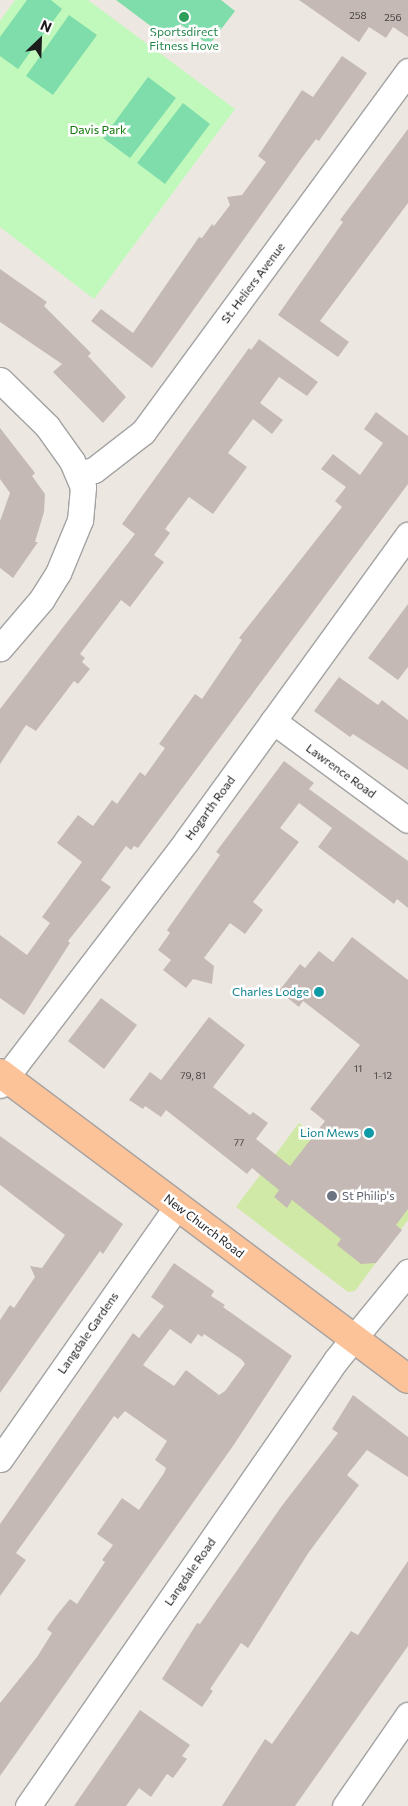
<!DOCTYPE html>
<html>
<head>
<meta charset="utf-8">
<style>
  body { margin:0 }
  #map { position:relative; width:408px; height:1806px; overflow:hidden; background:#ede7e1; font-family:Commissioner,sans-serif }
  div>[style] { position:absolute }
  .grass>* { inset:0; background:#d1e9a6 }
  .park>* { inset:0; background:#c1f9bc }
  .pitch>* { inset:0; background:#7eddaa }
  .building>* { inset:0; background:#c5b9b5 }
  .roads { filter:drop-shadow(1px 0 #a3a3a3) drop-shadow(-1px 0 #a3a3a3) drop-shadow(0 1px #a3a3a3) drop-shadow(0 -1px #a3a3a3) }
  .minor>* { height:25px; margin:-12.5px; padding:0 12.5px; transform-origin:12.5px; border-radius:12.5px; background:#fff }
  .major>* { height:28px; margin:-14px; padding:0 14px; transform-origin:14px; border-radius:14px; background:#fcc298 }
  .dots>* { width:14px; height:14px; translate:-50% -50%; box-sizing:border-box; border:2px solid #fff; border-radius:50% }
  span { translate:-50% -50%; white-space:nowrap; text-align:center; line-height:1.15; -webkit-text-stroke:5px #fff; paint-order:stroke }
  .number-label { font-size:10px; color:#464342 }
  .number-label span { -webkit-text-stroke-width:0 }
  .leisure-label { font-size:12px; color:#27864d }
  .park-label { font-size:12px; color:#12790b }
  .street-label { font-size:12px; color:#1c1c1c }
  .culture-label { font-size:12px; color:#0d838f }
  .right { translate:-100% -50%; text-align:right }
  .worship-label { font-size:12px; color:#5b616d }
  .left { translate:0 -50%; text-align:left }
  .north { position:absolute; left:15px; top:15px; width:50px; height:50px; -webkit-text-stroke:4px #fff; paint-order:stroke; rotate:24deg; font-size:14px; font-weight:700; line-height:20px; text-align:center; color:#1c1c1c }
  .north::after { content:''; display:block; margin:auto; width:18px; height:22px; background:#1c1c1c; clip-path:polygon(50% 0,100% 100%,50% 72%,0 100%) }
</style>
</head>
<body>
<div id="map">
  <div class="grass">
    <i style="clip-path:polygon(299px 1123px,408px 1209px,408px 1220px,355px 1291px,348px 1292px,236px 1207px)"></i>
  </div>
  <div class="park">
    <i style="clip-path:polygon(15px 0,88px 0,235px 109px,94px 299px,0 227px,0 21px)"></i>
  </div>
  <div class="pitch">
    <i style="clip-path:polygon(27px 0,51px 0,62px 9px,18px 69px,0 56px,0 37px)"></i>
    <i style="clip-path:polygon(116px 0,221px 0,235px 11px,209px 45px,180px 24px,168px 39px)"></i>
    <i style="clip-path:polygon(69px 15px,97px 35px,53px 95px,26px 76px)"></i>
    <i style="clip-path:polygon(148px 77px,176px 98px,130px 158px,103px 138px)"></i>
    <i style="clip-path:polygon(183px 103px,210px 124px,165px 184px,137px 163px)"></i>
  </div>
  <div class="building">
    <i style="clip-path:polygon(299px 0,408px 0,408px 37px,393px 27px,386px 38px,369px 27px,359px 42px)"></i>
    <i style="clip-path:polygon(342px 56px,367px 73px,319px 141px,316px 139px,301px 159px,152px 368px,91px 321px,101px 309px,133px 333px,199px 237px,202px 238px,212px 224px,214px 226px,230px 205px,227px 197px,242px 195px,266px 162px,258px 156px,302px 90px,313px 97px)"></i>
    <i style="clip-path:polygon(408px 129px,408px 203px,320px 321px,349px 342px,338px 357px,278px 315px,343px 222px,340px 220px)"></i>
    <i style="clip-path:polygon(0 269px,47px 302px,44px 306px,91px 353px,88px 356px,126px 397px,103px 423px,53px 372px,62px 364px,0 322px)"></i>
    <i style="clip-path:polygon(259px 339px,318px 382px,307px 396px,279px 377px,260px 403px,283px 420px,272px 434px,253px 419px,228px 453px,247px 467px,213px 514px,189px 497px,165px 529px,170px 533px,154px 555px,164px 562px,130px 607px,121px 600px,80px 654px,85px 658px,82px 662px,90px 669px,78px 684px,74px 681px,36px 731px,26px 725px,0 764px,0 709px,135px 534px,122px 524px,249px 348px,251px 350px)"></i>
    <i style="clip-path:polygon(376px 412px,408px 436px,408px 484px,138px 848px,134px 846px,131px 850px,126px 846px,101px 880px,111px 887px,68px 941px,70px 943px,24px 1015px,0 998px,0 935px,27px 955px,50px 923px,42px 917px,82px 862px,57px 843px,78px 815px,93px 826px,112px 800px,117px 804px,140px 772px,145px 776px,165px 748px,159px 744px,195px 694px,202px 699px,242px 640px,239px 638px,342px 507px,335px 501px,346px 487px,321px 469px,333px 454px,360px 475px,383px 443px,364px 429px)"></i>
    <i style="clip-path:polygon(0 428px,35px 473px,32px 476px,45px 494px,44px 512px,35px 542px,38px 542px,13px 578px,0 568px,0 521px,10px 493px,0 479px)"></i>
    <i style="clip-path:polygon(408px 604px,408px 667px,398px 680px,368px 658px)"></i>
    <i style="clip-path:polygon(339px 677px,378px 705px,382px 700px,408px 720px,408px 770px,353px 734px,350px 737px,314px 711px)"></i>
    <i style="clip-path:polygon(284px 761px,314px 783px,309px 789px,408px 861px,408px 908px,397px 899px,394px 904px,318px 847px,332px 828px,299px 803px,280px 828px,299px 842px,253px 902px,263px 910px,245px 934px,230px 923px,204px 958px,214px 966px,212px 984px,193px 979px,186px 988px,163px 970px,171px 960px,158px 950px,170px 933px,167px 930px,220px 855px,216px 852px)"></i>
    <i style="clip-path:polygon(352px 937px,408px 980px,408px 1209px,396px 1225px,402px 1230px,376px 1263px,361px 1264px,337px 1245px,341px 1239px,292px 1200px,287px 1208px,274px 1197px,279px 1190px,252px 1168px,247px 1174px,166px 1110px,161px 1117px,145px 1106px,143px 1109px,129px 1100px,150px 1072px,161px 1080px,209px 1017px,245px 1045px,213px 1087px,250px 1115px,253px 1112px,268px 1123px,256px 1139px,290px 1166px,325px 1121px,310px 1109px,360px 1045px,303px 1001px,299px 1007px,279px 991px,300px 964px,305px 968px,319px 951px,333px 962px)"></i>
    <i style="clip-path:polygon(101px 998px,137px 1025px,104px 1069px,68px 1041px)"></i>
    <i style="clip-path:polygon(0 1136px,123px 1224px,103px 1254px,100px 1251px,0 1393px,0 1320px,10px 1305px,14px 1308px,35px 1277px,30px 1266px,42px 1268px,65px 1235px,0 1185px)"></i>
    <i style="clip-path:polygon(evenodd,174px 1263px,214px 1291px,211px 1296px,225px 1305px,223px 1307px,292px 1356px,233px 1446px,0 1776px,0 1703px,37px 1657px,52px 1633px,47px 1629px,56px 1616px,70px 1599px,77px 1604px,105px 1562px,102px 1560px,113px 1545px,97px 1534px,122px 1498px,139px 1510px,164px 1473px,166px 1468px,155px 1460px,167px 1441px,125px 1411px,118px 1419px,114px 1416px,16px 1553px,26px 1560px,0 1596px,0 1524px,133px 1333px,139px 1338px,164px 1306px,151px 1297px,174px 1263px,170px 1329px,191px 1344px,198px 1334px,202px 1337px,204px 1334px,241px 1359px,245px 1364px,225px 1391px,219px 1395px,186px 1370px,174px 1386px,143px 1365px,170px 1329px)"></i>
    <i style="clip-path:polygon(353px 1395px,408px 1437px,408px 1477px,367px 1450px,347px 1475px,359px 1485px,309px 1552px,248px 1648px,241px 1643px,210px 1689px,213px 1691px,202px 1707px,162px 1679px,197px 1623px,200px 1624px,281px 1507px,338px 1433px,332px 1429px)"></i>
    <i style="clip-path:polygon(408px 1561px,408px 1646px,295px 1806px,222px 1806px,265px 1739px,272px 1744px,351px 1631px,358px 1635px)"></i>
    <i style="clip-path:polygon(140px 1710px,190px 1745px,182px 1756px,187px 1759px,173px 1778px,167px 1774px,151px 1797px,139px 1788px,126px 1806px,74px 1806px)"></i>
  </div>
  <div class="roads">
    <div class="minor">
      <i style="left:0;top:380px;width:66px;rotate:44.4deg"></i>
      <i style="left:47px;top:426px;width:43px;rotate:54.5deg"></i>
      <i style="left:72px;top:461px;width:28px;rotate:67deg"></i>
      <i style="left:83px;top:487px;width:33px;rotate:95deg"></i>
      <i style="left:80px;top:520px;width:57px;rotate:112.5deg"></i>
      <i style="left:58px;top:573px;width:31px;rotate:122deg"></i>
      <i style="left:42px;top:599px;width:65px;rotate:130.6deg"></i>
      <i style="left:78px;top:474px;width:16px;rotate:-14deg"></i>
      <i style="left:94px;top:470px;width:62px;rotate:-37.8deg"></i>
      <i style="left:143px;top:432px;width:448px;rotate:-53.7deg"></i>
      <i style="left:273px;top:721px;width:167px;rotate:36.3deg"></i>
      <i style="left:0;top:1085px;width:308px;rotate:-52.6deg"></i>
      <i style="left:187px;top:840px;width:377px;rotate:-54.1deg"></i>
      <i style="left:0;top:1459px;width:309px;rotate:-55deg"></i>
      <i style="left:28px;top:1806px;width:542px;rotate:-55.37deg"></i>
      <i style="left:336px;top:1360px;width:114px;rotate:-50.7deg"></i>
      <i style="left:345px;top:1806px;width:111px;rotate:-55.3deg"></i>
    </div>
    <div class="major">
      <i style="left:0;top:1073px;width:510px;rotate:36.87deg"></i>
    </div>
  </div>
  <div class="dots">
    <i style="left:184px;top:17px;background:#2e9e5b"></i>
    <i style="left:319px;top:992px;background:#0f9aa8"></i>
    <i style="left:369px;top:1133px;background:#0f9aa8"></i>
    <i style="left:332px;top:1196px;background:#6b7280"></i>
  </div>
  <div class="number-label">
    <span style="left:358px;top:16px">258</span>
    <span style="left:393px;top:18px">256</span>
    <span style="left:358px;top:1069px">11</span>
    <span style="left:193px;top:1076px">79, 81</span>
    <span style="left:383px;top:1076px">1-12</span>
    <span style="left:239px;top:1143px">77</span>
  </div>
  <div class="leisure-label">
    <span style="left:184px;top:39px">Sportsdirect<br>Fitness Hove</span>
  </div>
  <div class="park-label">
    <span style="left:98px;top:130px">Davis Park</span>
  </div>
  <div class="street-label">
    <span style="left:253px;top:283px;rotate:-53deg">St. Heliers Avenue</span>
    <span style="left:341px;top:771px;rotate:36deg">Lawrence Road</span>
    <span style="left:210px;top:808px;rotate:-54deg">Hogarth Road</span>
    <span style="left:204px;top:1226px;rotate:37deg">New Church Road</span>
    <span style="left:88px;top:1333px;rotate:-55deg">Langdale Gardens</span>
    <span style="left:190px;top:1572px;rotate:-55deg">Langdale Road</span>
  </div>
  <div class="culture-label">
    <span class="right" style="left:309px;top:992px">Charles Lodge</span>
    <span class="right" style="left:359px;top:1133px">Lion Mews</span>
  </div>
  <div class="worship-label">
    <span class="left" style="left:342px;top:1196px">St Philip's</span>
  </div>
  <div class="north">N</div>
</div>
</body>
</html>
